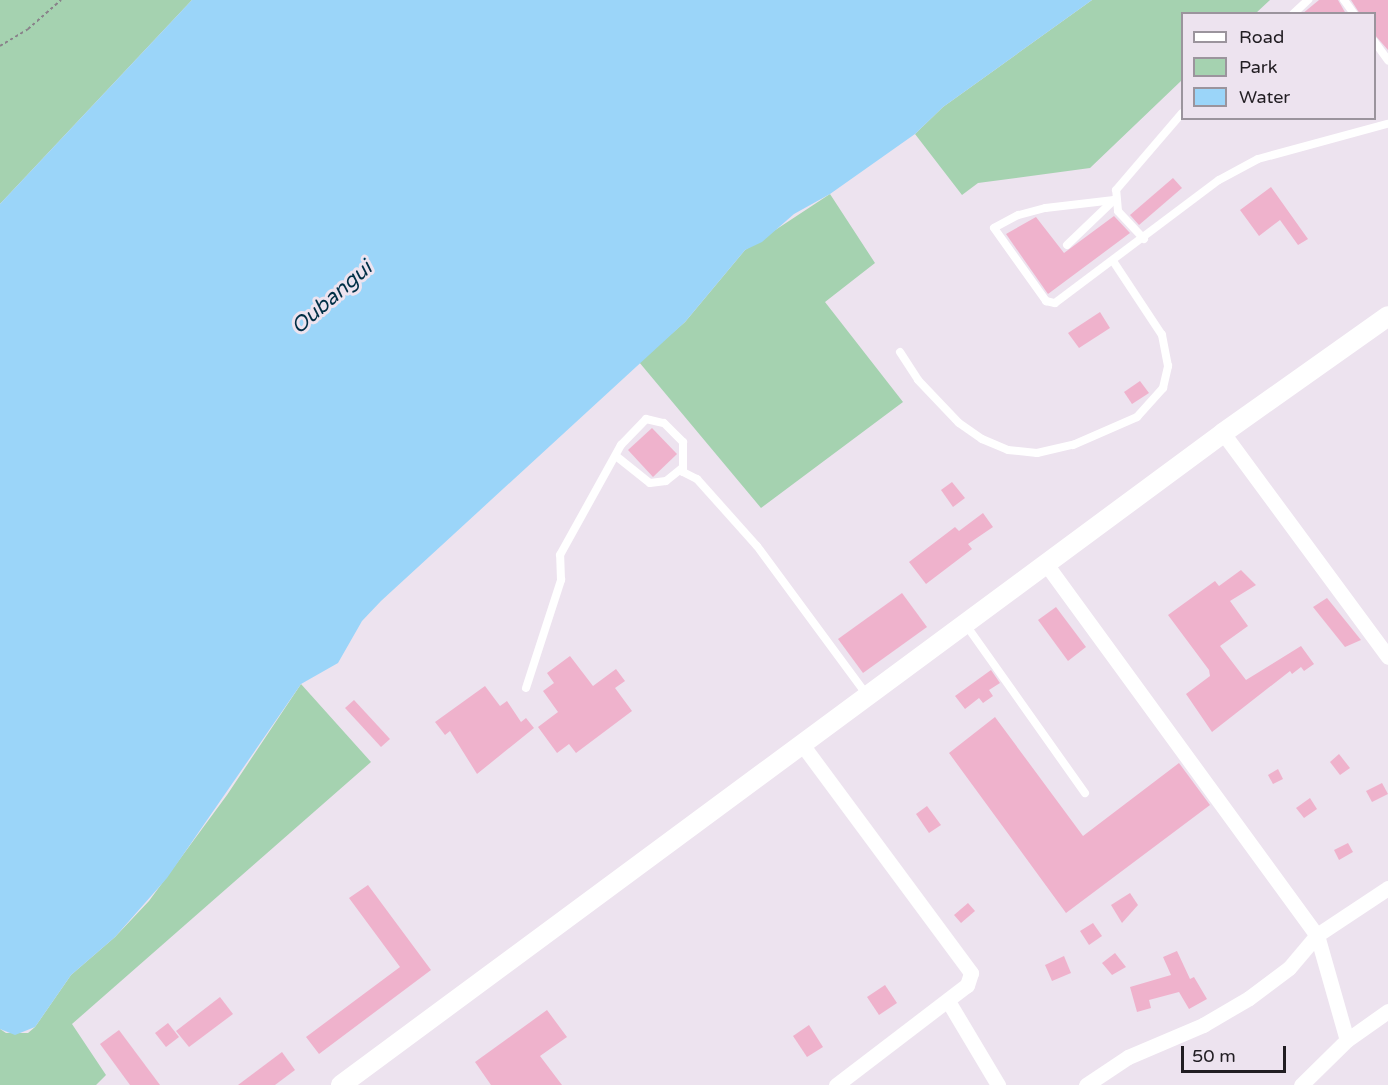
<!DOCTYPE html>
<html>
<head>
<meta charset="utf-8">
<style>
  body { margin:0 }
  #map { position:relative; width:1388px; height:1085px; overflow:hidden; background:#ede3ef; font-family:"Varela Round",sans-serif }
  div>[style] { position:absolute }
  .green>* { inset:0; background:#a5d2b0 }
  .water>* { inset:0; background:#9bd5f9 }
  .building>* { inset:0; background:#efb2cc }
  .path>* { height:2px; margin-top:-1px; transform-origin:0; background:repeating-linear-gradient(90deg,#89828a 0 3px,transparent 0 6px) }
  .service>* { height:8px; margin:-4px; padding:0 4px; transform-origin:4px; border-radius:4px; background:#fff }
  .minor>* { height:15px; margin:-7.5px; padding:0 7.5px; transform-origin:7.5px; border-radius:7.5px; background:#fff }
  .tertiary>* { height:20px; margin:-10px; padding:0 10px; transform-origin:10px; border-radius:10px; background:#fff }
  span { translate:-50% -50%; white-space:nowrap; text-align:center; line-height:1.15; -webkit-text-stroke:6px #ede3ef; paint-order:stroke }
  .water-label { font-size:21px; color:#002f46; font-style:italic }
  .legend { position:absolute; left:1181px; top:12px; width:195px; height:108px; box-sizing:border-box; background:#ede3ef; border:2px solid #9b949d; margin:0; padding:8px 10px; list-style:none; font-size:18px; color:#211d22 }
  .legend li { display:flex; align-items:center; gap:12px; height:30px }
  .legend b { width:30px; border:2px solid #9b949d }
  .scale { position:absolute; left:1181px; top:1046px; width:105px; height:27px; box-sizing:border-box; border:3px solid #211d22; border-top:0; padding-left:8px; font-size:18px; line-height:21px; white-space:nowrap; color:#211d22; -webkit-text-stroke:4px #ede3ef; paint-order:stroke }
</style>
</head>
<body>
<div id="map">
  <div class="green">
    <i style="clip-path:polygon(0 0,192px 0,0 204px)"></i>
    <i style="clip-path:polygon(1092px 0,1270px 0,1256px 13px,1182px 14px,1182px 80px,1090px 168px,978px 183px,962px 195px,915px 134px,943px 107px)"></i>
    <i style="clip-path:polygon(830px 194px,875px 263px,825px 302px,903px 402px,761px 508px,639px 362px,685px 322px,745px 250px)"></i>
    <i style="clip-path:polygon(301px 684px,371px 762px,72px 1024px,106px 1075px,96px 1085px,0 1085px,0 1029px,6px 1033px,28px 1033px,35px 1027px,71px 975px,115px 937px,149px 901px,227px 795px)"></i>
  </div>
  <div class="water">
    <i style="clip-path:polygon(192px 0,1092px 0,943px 107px,915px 134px,830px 194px,794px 214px,762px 242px,745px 250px,685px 322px,381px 601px,362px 621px,338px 663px,301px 684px,167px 878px,115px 937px,71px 975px,35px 1027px,15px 1035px,0 1029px,0 204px)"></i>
  </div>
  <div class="building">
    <i style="clip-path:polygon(1319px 0,1338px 0,1346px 14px,1302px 14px)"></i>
    <i style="clip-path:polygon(1351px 0,1388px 0,1388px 50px,1374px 34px,1374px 14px,1360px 14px)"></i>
    <i style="clip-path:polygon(1173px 178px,1182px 188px,1139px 225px,1130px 215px)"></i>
    <i style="clip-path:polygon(1271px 187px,1308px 239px,1298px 245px,1280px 220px,1259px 236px,1240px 210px)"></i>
    <i style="clip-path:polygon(1114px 216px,1130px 233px,1048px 294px,1006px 234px,1036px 217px,1064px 253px)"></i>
    <i style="clip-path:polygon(1100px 312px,1110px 328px,1079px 348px,1068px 333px)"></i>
    <i style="clip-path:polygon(1140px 381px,1149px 393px,1132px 404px,1124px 392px)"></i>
    <i style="clip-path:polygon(652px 428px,677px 454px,653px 477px,628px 450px)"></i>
    <i style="clip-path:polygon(952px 482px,965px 498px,953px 507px,941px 490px)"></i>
    <i style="clip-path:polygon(983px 513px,993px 527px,968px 544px,972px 549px,926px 584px,909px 562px,955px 527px,959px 531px)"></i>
    <i style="clip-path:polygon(1241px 570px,1256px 585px,1230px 601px,1248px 626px,1220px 646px,1246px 680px,1301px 646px,1314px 664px,1304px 671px,1301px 667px,1292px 674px,1290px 671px,1212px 732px,1186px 694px,1210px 676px,1209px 670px,1168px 615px,1215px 581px,1219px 586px)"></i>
    <i style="clip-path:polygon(902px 593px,927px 627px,863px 673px,838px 639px)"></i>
    <i style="clip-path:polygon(1327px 598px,1361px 640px,1345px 647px,1313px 607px)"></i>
    <i style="clip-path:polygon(1056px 607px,1086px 647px,1068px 661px,1038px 620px)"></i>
    <i style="clip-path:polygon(570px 656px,593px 686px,616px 669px,625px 681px,615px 688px,632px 711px,576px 753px,569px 744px,557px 753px,538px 727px,558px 712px,543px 691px,554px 683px,547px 673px)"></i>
    <i style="clip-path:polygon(991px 670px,1000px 683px,989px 690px,993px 696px,983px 703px,979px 698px,965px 709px,955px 696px)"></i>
    <i style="clip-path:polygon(485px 686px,500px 706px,507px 701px,521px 722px,526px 718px,534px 728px,477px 774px,450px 731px,445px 735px,435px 722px)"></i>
    <i style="clip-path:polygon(354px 700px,390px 739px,381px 747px,345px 708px)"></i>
    <i style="clip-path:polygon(995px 717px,1083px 836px,1179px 763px,1210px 805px,1066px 913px,949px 753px)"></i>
    <i style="clip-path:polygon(1339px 754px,1350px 768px,1340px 775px,1330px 762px)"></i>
    <i style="clip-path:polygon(1278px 769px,1283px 779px,1273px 784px,1268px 775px)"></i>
    <i style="clip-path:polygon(1382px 783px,1388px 794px,1372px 802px,1366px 791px)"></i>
    <i style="clip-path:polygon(1310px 798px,1317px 809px,1304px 818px,1296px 808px)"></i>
    <i style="clip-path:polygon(927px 806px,941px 825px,929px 833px,916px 814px)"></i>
    <i style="clip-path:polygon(1348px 843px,1353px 852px,1339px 860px,1334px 850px)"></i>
    <i style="clip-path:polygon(368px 885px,431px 970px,319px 1054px,306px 1037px,400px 967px,349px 898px)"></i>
    <i style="clip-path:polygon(1130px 893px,1138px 905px,1122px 923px,1111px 905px)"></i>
    <i style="clip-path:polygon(968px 903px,975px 911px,961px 923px,954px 915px)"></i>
    <i style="clip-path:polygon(1093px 923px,1102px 936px,1089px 945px,1080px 931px)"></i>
    <i style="clip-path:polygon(1177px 951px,1190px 979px,1194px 977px,1207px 999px,1189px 1009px,1179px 992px,1149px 1000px,1151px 1008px,1137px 1012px,1130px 987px,1171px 975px,1163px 957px)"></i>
    <i style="clip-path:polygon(1115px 953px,1126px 967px,1112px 975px,1102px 963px)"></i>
    <i style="clip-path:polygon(1064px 956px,1071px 973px,1052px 981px,1045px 965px)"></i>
    <i style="clip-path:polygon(885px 985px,897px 1003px,879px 1015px,867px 997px)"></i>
    <i style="clip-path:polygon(220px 997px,233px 1014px,189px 1047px,176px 1031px)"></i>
    <i style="clip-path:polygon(547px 1010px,567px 1037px,540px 1056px,562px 1085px,491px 1085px,475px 1062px)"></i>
    <i style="clip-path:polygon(168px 1023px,179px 1037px,166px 1047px,155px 1033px)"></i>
    <i style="clip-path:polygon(809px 1025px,823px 1047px,807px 1057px,793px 1036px)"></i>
    <i style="clip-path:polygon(119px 1030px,160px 1085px,130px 1085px,100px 1044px)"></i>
    <i style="clip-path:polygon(282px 1052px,295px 1070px,275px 1085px,238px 1085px)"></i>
  </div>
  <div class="path">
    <i style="left:0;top:46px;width:33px;rotate:-31deg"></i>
    <i style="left:28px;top:29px;width:44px;rotate:-41.3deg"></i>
  </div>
  <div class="service">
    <i style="left:1344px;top:0;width:17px;rotate:54deg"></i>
    <i style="left:1293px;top:14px;width:21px;rotate:-43deg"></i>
    <i style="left:1374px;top:41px;width:24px;rotate:54deg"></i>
    <i style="left:1144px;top:239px;width:38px;rotate:-133deg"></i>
    <i style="left:1118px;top:211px;width:21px;rotate:-95deg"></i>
    <i style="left:1116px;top:190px;width:101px;rotate:-49.4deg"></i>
    <i style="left:1067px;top:245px;width:65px;rotate:-43.8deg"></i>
    <i style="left:1114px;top:200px;width:69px;rotate:173.4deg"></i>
    <i style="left:1045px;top:208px;width:28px;rotate:165deg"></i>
    <i style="left:1018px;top:215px;width:27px;rotate:152deg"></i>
    <i style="left:994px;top:228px;width:90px;rotate:54.5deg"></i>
    <i style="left:1046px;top:301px;width:9px;rotate:13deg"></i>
    <i style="left:1055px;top:303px;width:205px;rotate:-36.9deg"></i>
    <i style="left:1219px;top:180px;width:44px;rotate:-28.3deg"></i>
    <i style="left:1258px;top:159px;width:134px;rotate:-15.2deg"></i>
    <i style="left:900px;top:352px;width:33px;rotate:57deg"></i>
    <i style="left:918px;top:380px;width:59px;rotate:46.4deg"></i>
    <i style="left:959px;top:423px;width:28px;rotate:35deg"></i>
    <i style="left:982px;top:439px;width:28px;rotate:23deg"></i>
    <i style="left:1008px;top:450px;width:29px;rotate:6deg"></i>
    <i style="left:1037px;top:453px;width:37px;rotate:-13deg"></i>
    <i style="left:1073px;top:445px;width:70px;rotate:-23.6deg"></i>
    <i style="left:1137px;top:417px;width:39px;rotate:-48deg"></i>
    <i style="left:1163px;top:388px;width:23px;rotate:-77deg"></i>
    <i style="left:1168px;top:366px;width:32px;rotate:-101deg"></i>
    <i style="left:1162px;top:335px;width:89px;rotate:-123.5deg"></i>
    <i style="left:616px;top:456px;width:43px;rotate:38.5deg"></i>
    <i style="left:650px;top:483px;width:16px;rotate:-7deg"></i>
    <i style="left:666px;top:481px;width:21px;rotate:-39deg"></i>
    <i style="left:966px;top:625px;width:206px;rotate:54.7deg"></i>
    <i style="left:526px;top:688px;width:114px;rotate:-72deg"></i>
    <i style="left:561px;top:580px;width:25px;rotate:-92deg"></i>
    <i style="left:560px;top:555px;width:126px;rotate:-61deg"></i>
    <i style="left:621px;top:445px;width:36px;rotate:-46deg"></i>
    <i style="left:646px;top:419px;width:18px;rotate:13deg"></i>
    <i style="left:664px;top:423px;width:27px;rotate:45deg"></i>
    <i style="left:683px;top:442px;width:30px;rotate:90deg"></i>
    <i style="left:683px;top:472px;width:16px;rotate:27deg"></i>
    <i style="left:697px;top:479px;width:90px;rotate:48.2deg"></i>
    <i style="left:757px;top:546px;width:185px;rotate:53.6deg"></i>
  </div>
  <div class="minor">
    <i style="left:1223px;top:433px;width:278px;rotate:53.6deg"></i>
    <i style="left:1046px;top:564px;width:459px;rotate:53.9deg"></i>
    <i style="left:1317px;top:935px;width:109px;rotate:74.1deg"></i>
    <i style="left:801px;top:743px;width:286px;rotate:53.5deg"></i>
    <i style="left:971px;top:973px;width:13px;rotate:108deg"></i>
    <i style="left:967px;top:985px;width:165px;rotate:142.6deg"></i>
    <i style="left:948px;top:1001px;width:98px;rotate:59.2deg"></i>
    <i style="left:1086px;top:1085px;width:50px;rotate:-33.7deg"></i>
    <i style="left:1128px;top:1057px;width:82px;rotate:-23.1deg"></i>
    <i style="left:1203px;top:1025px;width:53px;rotate:-30.4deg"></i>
    <i style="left:1249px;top:998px;width:50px;rotate:-36.9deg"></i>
    <i style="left:1289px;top:968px;width:43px;rotate:-49.7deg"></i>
    <i style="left:1317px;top:935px;width:85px;rotate:-33.5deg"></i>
    <i style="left:1301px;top:1085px;width:64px;rotate:-44.4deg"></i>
    <i style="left:1347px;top:1040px;width:50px;rotate:-35.3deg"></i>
  </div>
  <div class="tertiary">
    <i style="left:341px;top:1085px;width:1097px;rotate:-36.47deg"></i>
    <i style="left:1223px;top:433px;width:202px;rotate:-35.3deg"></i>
  </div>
  <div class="water-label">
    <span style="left:332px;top:298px;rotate:-41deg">Oubangui</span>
  </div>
  <ul class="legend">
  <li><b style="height:8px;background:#fff"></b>Road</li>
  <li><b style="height:16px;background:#a5d2b0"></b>Park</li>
  <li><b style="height:16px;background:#9bd5f9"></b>Water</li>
  </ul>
  <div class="scale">50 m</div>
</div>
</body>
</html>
